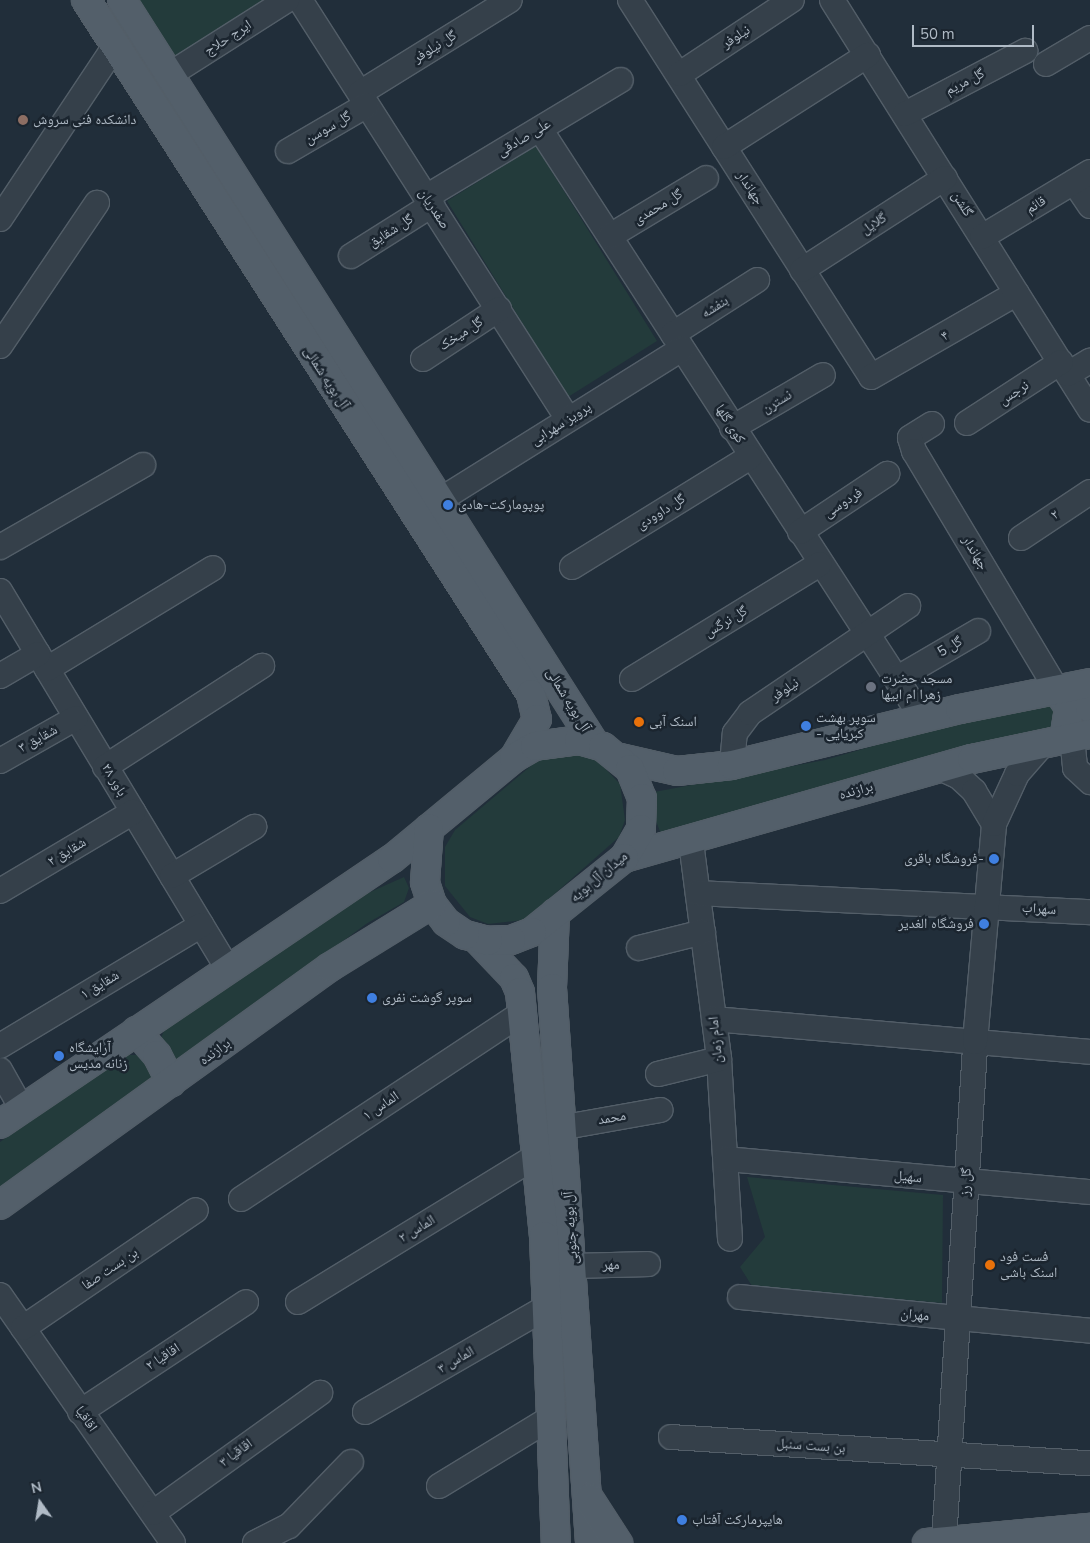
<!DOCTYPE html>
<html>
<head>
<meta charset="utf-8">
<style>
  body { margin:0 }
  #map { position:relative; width:1090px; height:1543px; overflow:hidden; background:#212e3a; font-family:"Nunito Sans","Noto Naskh Arabic",sans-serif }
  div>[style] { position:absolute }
  .green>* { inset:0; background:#233b3b }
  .roads { filter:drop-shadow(1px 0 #535e68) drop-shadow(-1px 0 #535e68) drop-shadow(0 1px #535e68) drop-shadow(0 -1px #535e68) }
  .minor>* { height:24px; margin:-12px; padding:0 12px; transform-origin:12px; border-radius:12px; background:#35404a }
  .major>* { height:28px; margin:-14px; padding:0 14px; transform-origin:14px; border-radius:14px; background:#535f6a }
  .dots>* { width:14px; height:14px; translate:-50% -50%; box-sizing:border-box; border:2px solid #1b252f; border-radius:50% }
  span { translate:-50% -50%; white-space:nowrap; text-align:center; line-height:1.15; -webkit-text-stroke:5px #1b252f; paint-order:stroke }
  .street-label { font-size:14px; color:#b0bbc6 }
  .poi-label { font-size:14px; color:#b0bbc6 }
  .left { translate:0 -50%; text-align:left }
  .right { translate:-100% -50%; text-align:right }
  .north { position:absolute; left:15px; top:1478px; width:50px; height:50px; -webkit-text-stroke:4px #1b252f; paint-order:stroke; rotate:347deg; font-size:14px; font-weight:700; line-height:20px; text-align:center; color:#b0bbc6 }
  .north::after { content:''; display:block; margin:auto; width:18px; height:22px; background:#b0bbc6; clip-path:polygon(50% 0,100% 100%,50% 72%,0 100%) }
  .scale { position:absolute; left:912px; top:25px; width:122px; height:22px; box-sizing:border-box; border:2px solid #b0bbc6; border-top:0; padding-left:6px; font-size:15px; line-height:18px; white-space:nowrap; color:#b0bbc6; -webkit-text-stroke:4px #1b252f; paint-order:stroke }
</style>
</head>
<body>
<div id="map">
  <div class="green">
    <i style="clip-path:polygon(138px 0,273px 0,174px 58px)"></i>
    <i style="clip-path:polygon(536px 146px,657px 341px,568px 397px,447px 201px)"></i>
    <i style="clip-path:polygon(1053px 703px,1058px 728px,663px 839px,654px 816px,654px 792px,825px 760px,952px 723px)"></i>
    <i style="clip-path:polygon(578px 752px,595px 758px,620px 784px,625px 820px,619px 837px,525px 920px,488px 924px,470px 917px,445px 886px,445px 847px,455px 830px,539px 759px)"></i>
    <i style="clip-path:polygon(404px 877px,409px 888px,404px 902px,366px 924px,181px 1062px,165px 1054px,159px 1043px,165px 1028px,359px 897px)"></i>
    <i style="clip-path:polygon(127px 1055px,140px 1055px,150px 1068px,153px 1083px,0 1190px,0 1142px)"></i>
    <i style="clip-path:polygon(747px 1177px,943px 1195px,942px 1303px,752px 1286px,740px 1267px,765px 1237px)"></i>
  </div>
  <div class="roads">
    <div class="minor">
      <i style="left:300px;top:0;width:497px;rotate:57.4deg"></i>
      <i style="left:630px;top:0;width:447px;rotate:57.4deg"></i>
      <i style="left:871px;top:377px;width:168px;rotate:-29.9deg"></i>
      <i style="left:832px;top:0;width:484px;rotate:57.8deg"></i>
      <i style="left:1046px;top:64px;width:51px;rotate:-30.6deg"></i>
      <i style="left:680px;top:74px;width:134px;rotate:-33.5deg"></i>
      <i style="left:169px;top:75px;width:140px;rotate:-32.4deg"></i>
      <i style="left:360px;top:93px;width:176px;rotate:-31.8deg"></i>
      <i style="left:905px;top:114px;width:136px;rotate:-27.7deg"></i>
      <i style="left:540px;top:129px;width:702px;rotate:57.03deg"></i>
      <i style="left:724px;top:147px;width:171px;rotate:-32.6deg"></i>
      <i style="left:288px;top:151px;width:91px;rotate:-30.2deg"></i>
      <i style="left:1074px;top:182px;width:29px;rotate:56deg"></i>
      <i style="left:426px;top:197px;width:227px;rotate:-31deg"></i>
      <i style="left:0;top:219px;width:208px;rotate:-56.4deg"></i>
      <i style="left:610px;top:236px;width:112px;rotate:-31.1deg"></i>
      <i style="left:982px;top:237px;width:126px;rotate:-31deg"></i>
      <i style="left:351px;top:256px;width:96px;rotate:-32.2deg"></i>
      <i style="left:802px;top:270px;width:170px;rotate:-32.8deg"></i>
      <i style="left:673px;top:334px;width:100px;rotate:-32.7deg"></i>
      <i style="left:0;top:346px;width:173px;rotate:-55.9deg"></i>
      <i style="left:423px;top:359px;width:91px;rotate:-33.3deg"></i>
      <i style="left:1068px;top:374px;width:26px;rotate:-31deg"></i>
      <i style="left:967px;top:423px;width:112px;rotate:-33deg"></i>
      <i style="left:932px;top:424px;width:26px;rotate:148deg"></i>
      <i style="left:910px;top:438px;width:14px;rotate:73deg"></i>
      <i style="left:914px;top:451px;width:279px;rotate:59.1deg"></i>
      <i style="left:732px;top:428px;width:105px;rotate:-30.2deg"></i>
      <i style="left:440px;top:500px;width:285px;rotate:-32deg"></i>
      <i style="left:800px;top:532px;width:105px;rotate:-33.7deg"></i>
      <i style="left:1021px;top:538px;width:83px;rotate:-33.7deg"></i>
      <i style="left:0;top:547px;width:165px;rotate:-29.8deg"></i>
      <i style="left:572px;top:567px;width:209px;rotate:-31.7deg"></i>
      <i style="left:0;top:591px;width:440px;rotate:58.9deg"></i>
      <i style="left:47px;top:669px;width:194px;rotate:-31.3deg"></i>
      <i style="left:0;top:676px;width:44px;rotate:-30.1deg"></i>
      <i style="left:632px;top:679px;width:220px;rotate:-31.5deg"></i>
      <i style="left:896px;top:679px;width:95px;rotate:-30.3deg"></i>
      <i style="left:1072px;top:738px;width:30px;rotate:84deg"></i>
      <i style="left:1075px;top:768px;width:21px;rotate:43deg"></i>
      <i style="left:0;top:761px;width:87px;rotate:-29.5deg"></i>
      <i style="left:732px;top:765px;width:32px;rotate:-85deg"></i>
      <i style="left:735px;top:733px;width:25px;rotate:-53deg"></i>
      <i style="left:750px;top:713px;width:191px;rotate:-34.1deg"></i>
      <i style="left:105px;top:767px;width:187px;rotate:-32.8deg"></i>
      <i style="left:940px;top:768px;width:21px;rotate:25deg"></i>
      <i style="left:959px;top:777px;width:21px;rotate:43deg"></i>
      <i style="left:974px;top:791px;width:39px;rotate:59deg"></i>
      <i style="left:691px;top:842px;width:219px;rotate:82.6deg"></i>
      <i style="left:719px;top:1059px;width:180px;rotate:86.5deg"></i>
      <i style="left:172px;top:876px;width:96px;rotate:-30.9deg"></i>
      <i style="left:0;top:891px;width:155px;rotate:-30.7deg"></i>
      <i style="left:698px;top:893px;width:392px;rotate:2.8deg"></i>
      <i style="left:639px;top:948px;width:66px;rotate:-14deg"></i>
      <i style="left:714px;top:1019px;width:377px;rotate:5deg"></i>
      <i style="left:0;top:1046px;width:235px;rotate:-31deg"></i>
      <i style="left:0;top:1070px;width:45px;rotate:60.6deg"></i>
      <i style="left:658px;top:1074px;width:63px;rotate:-13.8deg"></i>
      <i style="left:565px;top:1127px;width:97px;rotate:-10.1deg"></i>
      <i style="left:726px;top:1159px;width:365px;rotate:5.2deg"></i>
      <i style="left:241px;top:1199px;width:337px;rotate:-33.5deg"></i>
      <i style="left:574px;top:1266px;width:74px;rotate:-1.5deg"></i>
      <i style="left:0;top:1295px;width:302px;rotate:55.1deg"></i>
      <i style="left:740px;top:1297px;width:352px;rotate:5.5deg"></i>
      <i style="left:298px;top:1302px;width:279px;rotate:-31.5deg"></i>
      <i style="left:23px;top:1328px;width:209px;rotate:-34.3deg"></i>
      <i style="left:80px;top:1412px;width:199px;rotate:-33.5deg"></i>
      <i style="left:365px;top:1412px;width:210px;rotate:-30deg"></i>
      <i style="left:671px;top:1437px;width:420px;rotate:3.6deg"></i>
      <i style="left:439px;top:1486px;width:132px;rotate:-31.4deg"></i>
      <i style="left:153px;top:1513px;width:206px;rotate:-35.7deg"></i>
      <i style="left:944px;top:1541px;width:500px;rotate:-86.4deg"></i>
      <i style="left:975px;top:1042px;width:219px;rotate:-85deg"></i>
      <i style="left:994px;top:824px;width:55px;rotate:-65.3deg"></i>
      <i style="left:1017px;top:774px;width:38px;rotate:-49deg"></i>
      <i style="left:255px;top:1543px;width:38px;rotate:-27deg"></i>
      <i style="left:289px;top:1526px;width:89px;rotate:-45.9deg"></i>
    </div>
    <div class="major">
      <i style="left:86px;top:0;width:824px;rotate:57.33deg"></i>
      <i style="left:531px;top:694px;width:26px;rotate:77deg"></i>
      <i style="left:537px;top:719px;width:45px;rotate:120.5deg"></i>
      <i style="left:122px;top:0;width:880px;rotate:57.57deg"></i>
      <i style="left:1057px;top:690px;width:22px;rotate:56deg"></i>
      <i style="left:1069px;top:708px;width:32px;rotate:99deg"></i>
      <i style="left:1090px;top:699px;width:9px;rotate:90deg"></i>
      <i style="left:620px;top:758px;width:58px;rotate:12.8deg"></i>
      <i style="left:677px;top:771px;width:55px;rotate:-6.2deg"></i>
      <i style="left:732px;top:765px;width:235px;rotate:-13.8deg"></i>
      <i style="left:960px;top:709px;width:133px;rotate:-11.3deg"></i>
      <i style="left:624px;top:858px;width:362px;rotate:-15.9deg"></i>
      <i style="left:972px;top:759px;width:121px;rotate:-12deg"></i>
      <i style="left:555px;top:913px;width:75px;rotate:92.3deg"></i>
      <i style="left:552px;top:988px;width:556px;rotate:86.08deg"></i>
      <i style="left:476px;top:938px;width:55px;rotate:46.5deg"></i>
      <i style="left:514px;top:978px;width:15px;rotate:67deg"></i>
      <i style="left:520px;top:992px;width:245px;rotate:84.4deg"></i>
      <i style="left:544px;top:1236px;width:307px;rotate:87.8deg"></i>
      <i style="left:136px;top:1031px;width:32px;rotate:49deg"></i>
      <i style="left:157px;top:1055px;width:31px;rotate:63deg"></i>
      <i style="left:0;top:1124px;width:473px;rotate:-34.1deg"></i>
      <i style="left:392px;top:859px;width:158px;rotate:-39.6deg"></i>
      <i style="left:514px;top:758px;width:24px;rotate:-30deg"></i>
      <i style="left:535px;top:746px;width:44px;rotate:-7.8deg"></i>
      <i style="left:579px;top:740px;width:25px;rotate:16deg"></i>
      <i style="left:603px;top:747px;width:35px;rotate:39deg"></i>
      <i style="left:630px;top:769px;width:31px;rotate:68deg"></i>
      <i style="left:642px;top:798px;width:31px;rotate:92deg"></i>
      <i style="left:641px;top:829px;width:34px;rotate:120deg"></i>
      <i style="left:624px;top:858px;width:118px;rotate:141.2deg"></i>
      <i style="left:532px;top:932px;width:22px;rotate:159deg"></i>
      <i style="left:511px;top:940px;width:23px;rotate:178deg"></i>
      <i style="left:488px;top:941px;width:24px;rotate:-165deg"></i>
      <i style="left:465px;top:935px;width:23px;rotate:-146deg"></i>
      <i style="left:446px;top:922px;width:23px;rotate:-128deg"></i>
      <i style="left:432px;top:904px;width:23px;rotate:-108deg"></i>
      <i style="left:425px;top:882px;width:54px;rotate:-85.8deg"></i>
      <i style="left:0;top:1205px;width:407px;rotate:-35.8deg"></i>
      <i style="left:330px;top:967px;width:120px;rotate:-31.7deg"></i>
      <i style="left:589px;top:1498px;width:54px;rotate:57.2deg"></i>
      <i style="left:927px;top:1543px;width:164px;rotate:-5.3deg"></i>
    </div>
  </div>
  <div class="dots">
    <i style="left:23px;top:120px;background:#8d6e63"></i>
    <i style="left:448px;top:505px;background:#3f7fe0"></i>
    <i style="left:871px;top:687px;background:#6b7280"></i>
    <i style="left:639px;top:722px;background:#e8710a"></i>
    <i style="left:806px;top:726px;background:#3f7fe0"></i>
    <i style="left:994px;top:859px;background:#3f7fe0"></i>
    <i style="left:984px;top:924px;background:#3f7fe0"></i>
    <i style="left:372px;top:998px;background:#3f7fe0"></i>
    <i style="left:59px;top:1056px;background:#3f7fe0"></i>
    <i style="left:990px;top:1265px;background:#e8710a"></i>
    <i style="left:682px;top:1520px;background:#3f7fe0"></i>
  </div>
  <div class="street-label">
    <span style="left:736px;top:37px;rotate:-33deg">نیلوفر</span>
    <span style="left:228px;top:38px;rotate:-33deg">ایرج حلاج</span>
    <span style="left:435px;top:47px;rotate:-32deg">گل نیلوفر</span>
    <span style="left:965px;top:82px;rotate:-27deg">گل مریم</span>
    <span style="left:328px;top:128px;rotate:-30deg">گل سوسن</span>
    <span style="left:524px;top:138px;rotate:-31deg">علی صادقی</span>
    <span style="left:750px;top:188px;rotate:57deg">جهاندار</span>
    <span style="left:962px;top:204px;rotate:58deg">گلشن</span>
    <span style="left:1036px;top:205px;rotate:-31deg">قائم</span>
    <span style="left:658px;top:207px;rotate:-31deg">گل محمدی</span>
    <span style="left:434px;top:209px;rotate:57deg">صفدریان</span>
    <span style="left:874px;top:224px;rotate:-33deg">گلایل</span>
    <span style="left:391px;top:231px;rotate:-32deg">گل شقایق</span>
    <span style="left:715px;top:307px;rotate:-32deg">بنفشه</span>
    <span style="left:461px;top:334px;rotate:-33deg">گل میخک</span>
    <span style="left:945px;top:336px;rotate:-31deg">۴</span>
    <span style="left:326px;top:378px;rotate:57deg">آل بویه شمالی</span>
    <span style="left:1014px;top:393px;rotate:-33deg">نرجس</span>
    <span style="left:777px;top:402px;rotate:-31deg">نسترن</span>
    <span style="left:561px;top:424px;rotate:-32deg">پرویز سهرابی</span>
    <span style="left:730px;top:424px;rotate:58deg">کوی گلها</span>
    <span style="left:843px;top:503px;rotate:-33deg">فردوسی</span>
    <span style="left:661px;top:512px;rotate:-32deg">گل داوودی</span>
    <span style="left:1055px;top:515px;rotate:-34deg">۲</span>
    <span style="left:975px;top:553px;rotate:59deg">جهاندار</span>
    <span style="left:726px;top:622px;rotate:-31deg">گل نرگس</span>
    <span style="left:950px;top:647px;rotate:-30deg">گل 5</span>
    <span style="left:785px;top:690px;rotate:-34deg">نیلوفر</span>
    <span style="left:568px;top:700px;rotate:59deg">آل بویه شمالی</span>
    <span style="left:38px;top:739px;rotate:-29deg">شقایق ۳</span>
    <span style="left:114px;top:780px;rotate:59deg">باور ۲۸</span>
    <span style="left:856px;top:791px;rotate:-15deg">برازنده</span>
    <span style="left:67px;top:852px;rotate:-31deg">شقایق ۲</span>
    <span style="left:599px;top:877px;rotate:-40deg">میدان آل بویه</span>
    <span style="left:1039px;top:909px;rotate:4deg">سهراب</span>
    <span style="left:100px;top:985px;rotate:-31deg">شقایق ۱</span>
    <span style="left:716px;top:1040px;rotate:-96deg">امام زمان</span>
    <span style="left:215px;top:1052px;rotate:-36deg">برازنده</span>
    <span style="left:381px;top:1106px;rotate:-34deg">الماس ۱</span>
    <span style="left:612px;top:1118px;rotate:-10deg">محمد</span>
    <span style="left:908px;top:1177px;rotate:6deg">سهیل</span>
    <span style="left:966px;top:1182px;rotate:-86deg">گل رز</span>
    <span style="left:571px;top:1228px;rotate:-94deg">آل بویه جنوبی</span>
    <span style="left:417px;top:1229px;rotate:-31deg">الماس ۲</span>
    <span style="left:611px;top:1265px;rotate:-1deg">مهر</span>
    <span style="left:110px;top:1269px;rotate:-34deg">بن بست صفا</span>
    <span style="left:915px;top:1315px;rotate:6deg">مهران</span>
    <span style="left:163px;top:1357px;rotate:-33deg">اقاقیا ۲</span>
    <span style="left:456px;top:1360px;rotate:-30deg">الماس ۳</span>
    <span style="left:86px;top:1419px;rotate:55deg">اقاقیا</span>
    <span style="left:811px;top:1446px;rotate:4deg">بن بست سنبل</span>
    <span style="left:236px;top:1453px;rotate:-36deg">اقاقیا ۳</span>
  </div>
  <div class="poi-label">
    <span class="left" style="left:33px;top:120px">دانشکده فنی سروش</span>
    <span class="left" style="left:458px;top:505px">پوپومارکت-هادی</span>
    <span class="left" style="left:881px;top:687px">مسجد حضرت<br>زهرا ام ابیها</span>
    <span class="left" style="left:816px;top:726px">سوپر بهشت<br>- کبریایی</span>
    <span class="left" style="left:649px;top:722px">اسنک آبی</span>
    <span class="right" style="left:984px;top:859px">فروشگاه باقری-</span>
    <span class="right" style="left:974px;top:924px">فروشگاه الغدیر</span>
    <span class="left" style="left:382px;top:998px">سوپر گوشت نفری</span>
    <span class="left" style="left:69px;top:1056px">آرایشگاه<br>زنانه مدیس</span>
    <span class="left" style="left:1000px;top:1265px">فست فود<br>اسنک باشی</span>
    <span class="left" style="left:692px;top:1520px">هایپرمارکت آفتاب</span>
  </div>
  <div class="north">N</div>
  <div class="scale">50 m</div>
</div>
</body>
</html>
